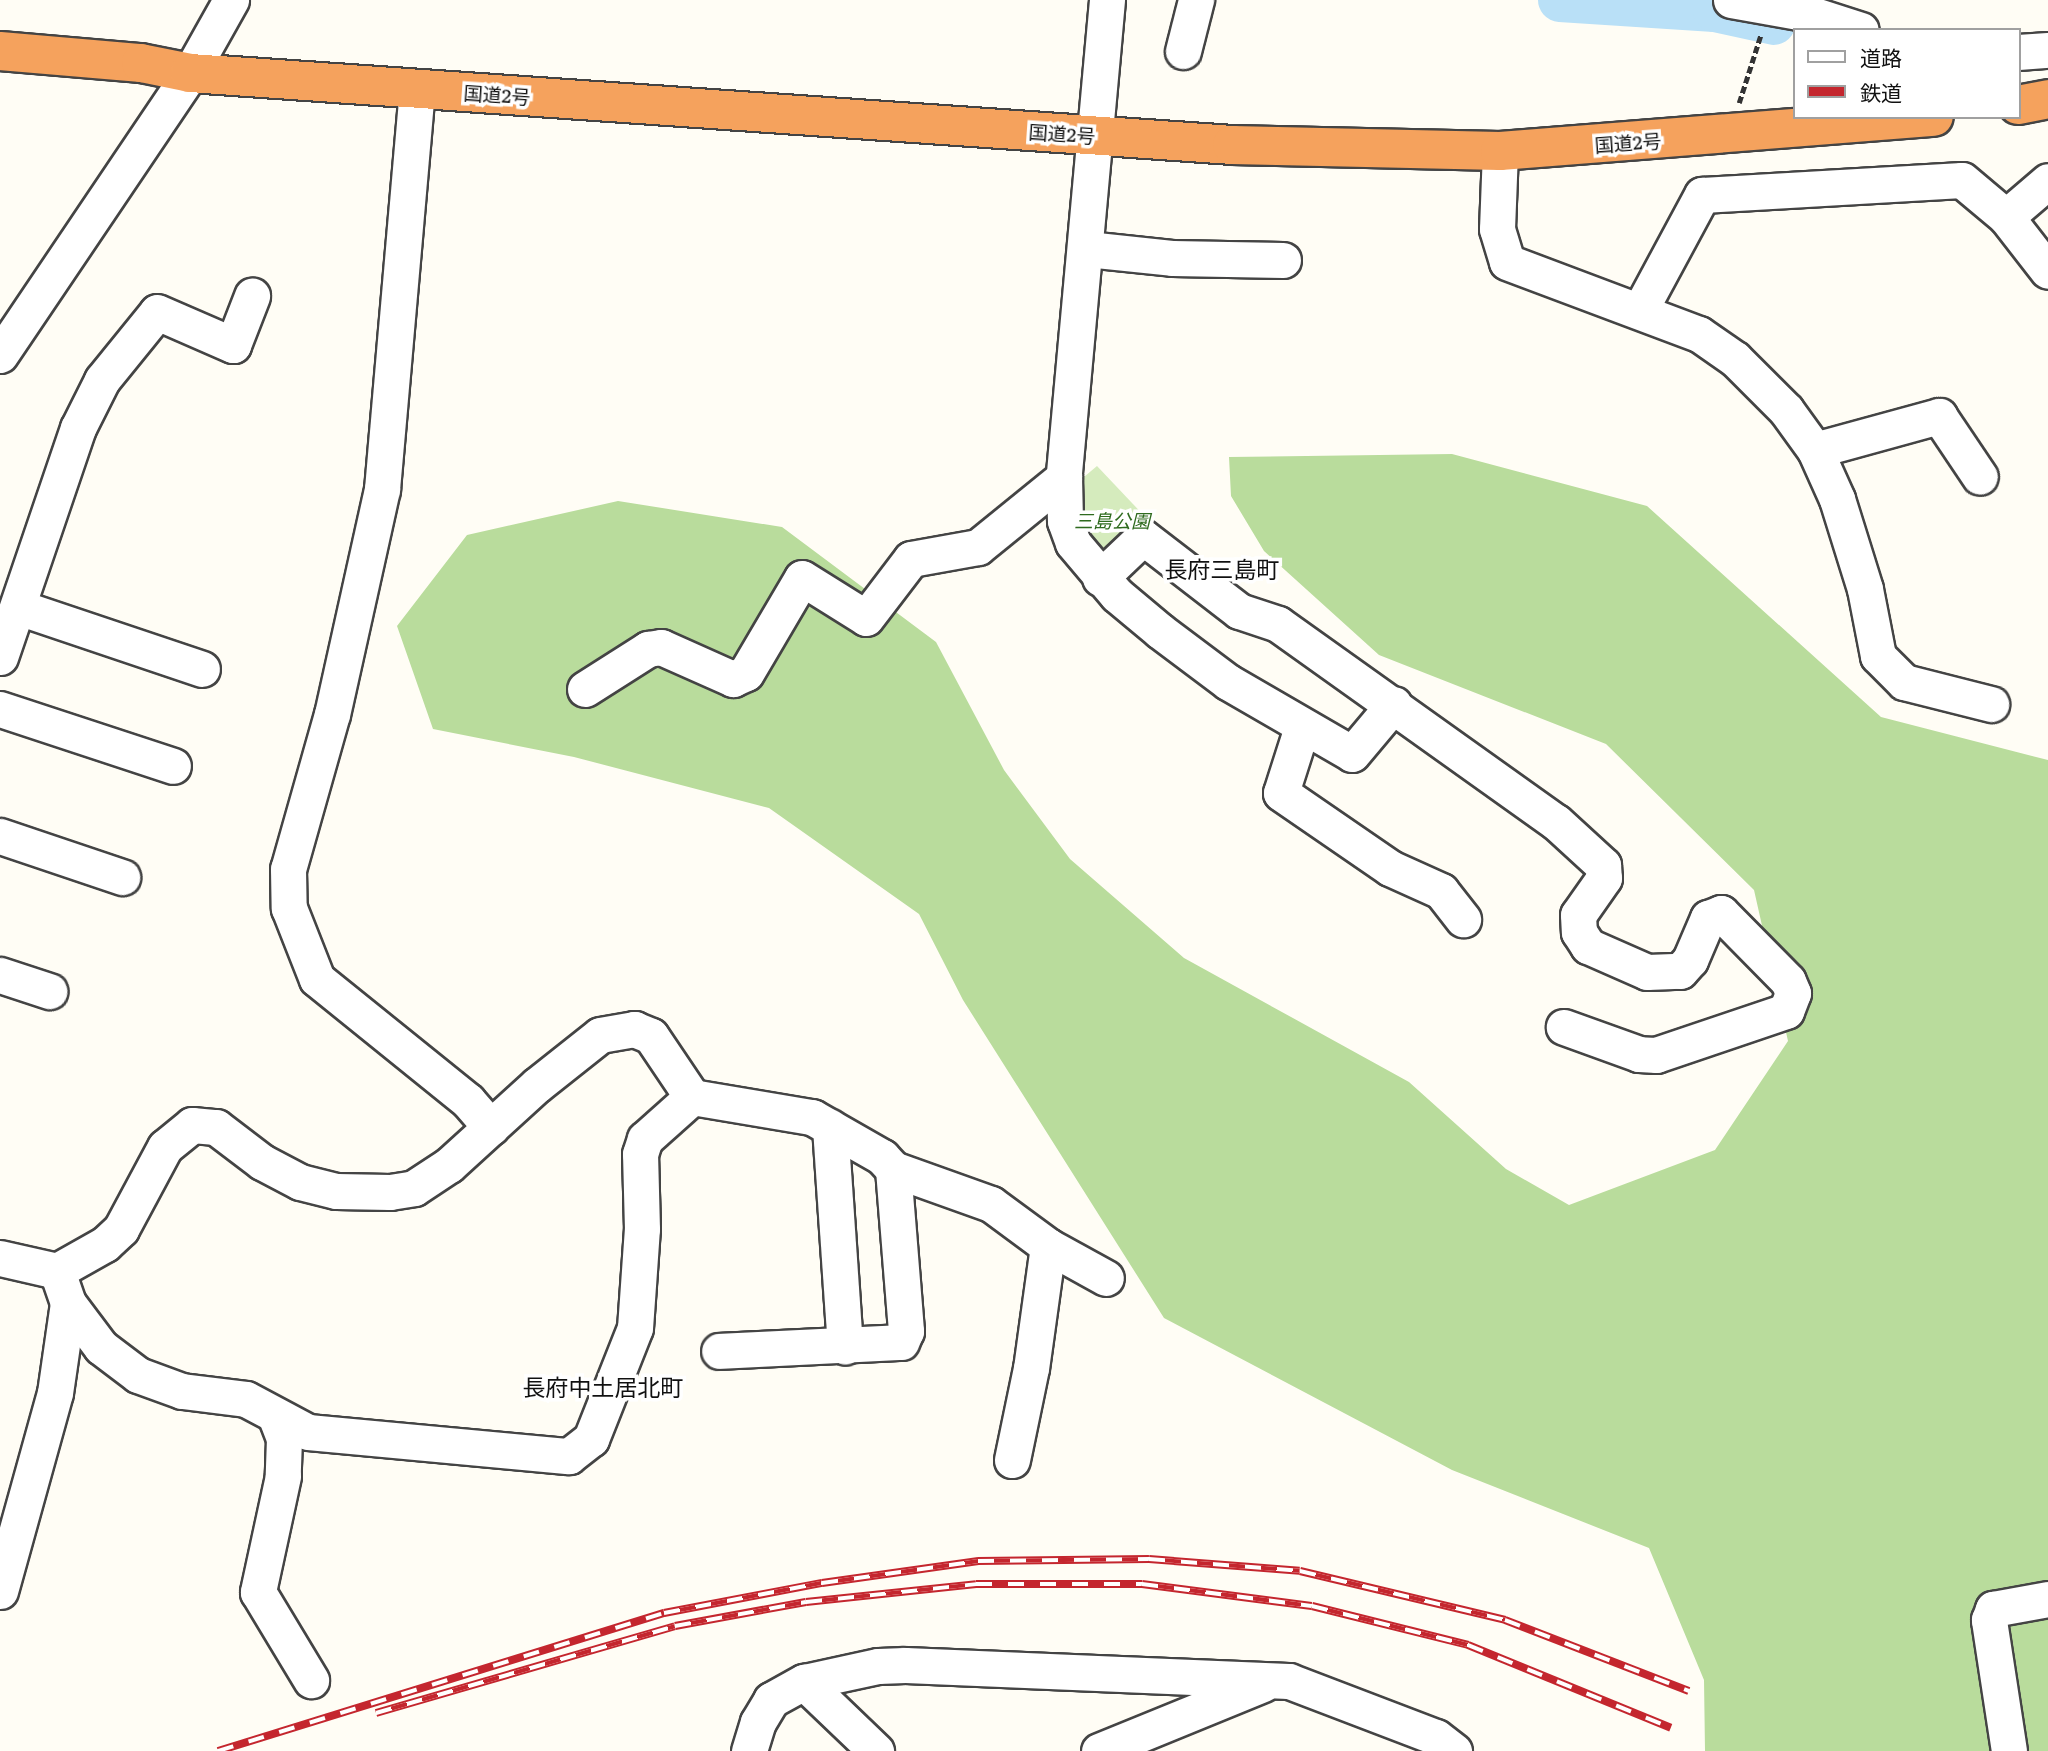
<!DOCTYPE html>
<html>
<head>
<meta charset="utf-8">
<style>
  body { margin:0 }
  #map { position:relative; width:2048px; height:1751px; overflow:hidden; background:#fffdf5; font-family:Literata,"Noto Sans JP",serif }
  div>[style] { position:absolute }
  .green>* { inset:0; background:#d5ebbd }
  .forest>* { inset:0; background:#b9dc9c }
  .river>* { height:44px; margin:-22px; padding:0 22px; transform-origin:22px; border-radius:22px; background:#b9e0f7 }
  .path>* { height:4.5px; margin-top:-2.25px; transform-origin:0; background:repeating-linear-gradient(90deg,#333 0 7px,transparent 0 10.5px) }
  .roads { filter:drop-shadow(2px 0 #444) drop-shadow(-2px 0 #444) drop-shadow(0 2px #444) drop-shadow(0 -2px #444) }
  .minor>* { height:35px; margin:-17.5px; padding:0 17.5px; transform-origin:17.5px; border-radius:17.5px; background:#fff }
  .highway>* { height:38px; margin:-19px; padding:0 19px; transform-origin:19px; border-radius:19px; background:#f5a25d }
  .rail>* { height:8px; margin-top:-4px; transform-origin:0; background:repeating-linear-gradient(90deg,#fff 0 16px,#c4262e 0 32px); box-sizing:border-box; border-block:2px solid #c4262e }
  span { translate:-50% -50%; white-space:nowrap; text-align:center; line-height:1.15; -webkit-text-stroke:7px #fff; paint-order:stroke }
  .street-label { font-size:19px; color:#111 }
  .park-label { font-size:19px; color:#2f6b1f; font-style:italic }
  .quarter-label { font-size:23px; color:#111 }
  .legend { position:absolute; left:1793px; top:28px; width:228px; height:91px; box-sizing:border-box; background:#fff; border:2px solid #a0a0a0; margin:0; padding:9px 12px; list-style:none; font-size:21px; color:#111 }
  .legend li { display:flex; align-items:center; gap:14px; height:35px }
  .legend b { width:35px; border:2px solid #a0a0a0 }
</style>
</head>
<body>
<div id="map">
  <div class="green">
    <i style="clip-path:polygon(1097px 466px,1150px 522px,1114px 560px,1094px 554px,1075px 496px,1078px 482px)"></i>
  </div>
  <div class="forest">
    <i style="clip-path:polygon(1452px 454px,1647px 506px,1881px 717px,2048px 760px,2048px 1751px,1705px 1751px,1704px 1680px,1649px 1548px,1452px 1470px,1164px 1318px,963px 1000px,919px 914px,769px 808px,574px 757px,433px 729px,397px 626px,467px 535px,618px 501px,782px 527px,936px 642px,1004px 770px,1070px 859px,1184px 958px,1409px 1082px,1506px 1169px,1569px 1205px,1715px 1150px,1788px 1041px,1754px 890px,1606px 744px,1379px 655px,1264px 551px,1231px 496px,1229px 457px)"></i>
  </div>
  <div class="river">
    <i style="left:1560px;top:0;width:155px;rotate:3.7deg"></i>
    <i style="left:1715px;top:10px;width:60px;rotate:12.4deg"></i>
  </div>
  <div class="path">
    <i style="left:1739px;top:103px;width:72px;rotate:-72.3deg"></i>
  </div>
  <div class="roads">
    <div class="minor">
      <i style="left:1107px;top:0;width:479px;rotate:95.2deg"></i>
      <i style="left:1064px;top:477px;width:44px;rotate:88.7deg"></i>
      <i style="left:1065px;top:521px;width:23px;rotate:70deg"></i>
      <i style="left:1073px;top:543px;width:68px;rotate:49.8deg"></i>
      <i style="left:1117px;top:595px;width:56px;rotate:39.9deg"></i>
      <i style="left:1160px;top:631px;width:85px;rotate:36.9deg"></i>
      <i style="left:1228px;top:682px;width:143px;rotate:30.1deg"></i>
      <i style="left:1352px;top:754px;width:65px;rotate:-50deg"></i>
      <i style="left:1731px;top:0;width:84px;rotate:10.2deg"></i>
      <i style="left:1814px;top:15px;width:49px;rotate:17.7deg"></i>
      <i style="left:1183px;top:51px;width:53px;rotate:-75.7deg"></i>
      <i style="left:2018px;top:52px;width:30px;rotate:-4deg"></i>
      <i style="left:417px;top:89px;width:402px;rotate:95deg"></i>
      <i style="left:382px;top:489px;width:230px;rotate:102.5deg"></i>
      <i style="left:332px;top:714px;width:161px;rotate:105.8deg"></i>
      <i style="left:288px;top:869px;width:39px;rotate:89deg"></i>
      <i style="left:289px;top:908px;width:76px;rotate:68.5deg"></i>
      <i style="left:317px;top:979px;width:194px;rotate:38.9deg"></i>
      <i style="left:468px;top:1101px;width:35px;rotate:49deg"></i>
      <i style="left:1500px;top:151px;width:78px;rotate:92.2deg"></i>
      <i style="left:1497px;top:229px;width:34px;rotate:73deg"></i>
      <i style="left:1507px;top:262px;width:205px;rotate:20.6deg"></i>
      <i style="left:1699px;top:334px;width:44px;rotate:34.8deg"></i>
      <i style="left:1735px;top:359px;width:72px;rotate:45deg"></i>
      <i style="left:1786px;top:410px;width:49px;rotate:54.1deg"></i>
      <i style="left:1815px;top:450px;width:54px;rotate:65.8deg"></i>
      <i style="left:1837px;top:499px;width:94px;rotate:72.7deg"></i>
      <i style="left:1865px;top:589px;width:68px;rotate:79deg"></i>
      <i style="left:1878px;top:656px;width:37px;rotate:45deg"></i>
      <i style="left:1904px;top:682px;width:90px;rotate:14.2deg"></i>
      <i style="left:2006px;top:217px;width:55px;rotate:-40.6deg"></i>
      <i style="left:1087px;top:249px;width:85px;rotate:6deg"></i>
      <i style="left:1172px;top:258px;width:111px;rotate:1deg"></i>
      <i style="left:1640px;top:310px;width:131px;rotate:-61.7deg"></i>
      <i style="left:1702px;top:195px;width:260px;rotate:-3.3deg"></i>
      <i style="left:1962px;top:180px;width:57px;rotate:40.1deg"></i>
      <i style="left:2006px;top:217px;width:68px;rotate:52.1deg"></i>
      <i style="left:0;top:355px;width:340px;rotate:-56deg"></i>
      <i style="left:190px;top:73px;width:84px;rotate:-60.7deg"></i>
      <i style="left:1815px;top:450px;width:129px;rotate:-15.3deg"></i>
      <i style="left:1939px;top:416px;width:73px;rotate:56.1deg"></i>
      <i style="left:1100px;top:578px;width:59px;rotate:-43.6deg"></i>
      <i style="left:1143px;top:537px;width:121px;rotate:37.6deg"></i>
      <i style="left:1239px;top:611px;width:41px;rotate:18.4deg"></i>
      <i style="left:1278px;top:624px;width:341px;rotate:35.5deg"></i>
      <i style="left:1556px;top:822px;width:64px;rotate:42.5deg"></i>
      <i style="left:1603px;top:865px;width:13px;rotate:86deg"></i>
      <i style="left:1604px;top:878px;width:45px;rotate:125.1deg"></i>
      <i style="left:1578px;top:915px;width:17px;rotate:87deg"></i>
      <i style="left:1579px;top:932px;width:17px;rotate:57deg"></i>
      <i style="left:1588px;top:946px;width:64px;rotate:23.8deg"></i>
      <i style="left:1647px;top:972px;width:33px;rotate:-2deg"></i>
      <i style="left:1680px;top:971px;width:15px;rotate:-48deg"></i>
      <i style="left:1690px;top:960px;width:46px;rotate:-66.8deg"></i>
      <i style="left:1708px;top:918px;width:14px;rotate:-21deg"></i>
      <i style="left:1721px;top:913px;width:95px;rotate:45.4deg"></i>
      <i style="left:1788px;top:981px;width:13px;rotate:67deg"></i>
      <i style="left:1793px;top:993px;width:19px;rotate:111deg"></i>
      <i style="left:1786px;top:1011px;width:137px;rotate:161.3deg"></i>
      <i style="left:1656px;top:1055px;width:17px;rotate:-177deg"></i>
      <i style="left:1639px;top:1054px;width:80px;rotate:-160.2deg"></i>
      <i style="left:18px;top:607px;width:194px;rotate:18.6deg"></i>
      <i style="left:0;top:657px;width:242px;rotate:-71.2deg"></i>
      <i style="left:78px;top:428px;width:54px;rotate:-63.4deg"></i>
      <i style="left:102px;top:380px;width:87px;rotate:-51deg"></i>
      <i style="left:157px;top:312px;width:83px;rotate:23.5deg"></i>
      <i style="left:233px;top:345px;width:53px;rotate:-68.8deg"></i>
      <i style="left:585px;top:689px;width:75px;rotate:-32.4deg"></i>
      <i style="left:648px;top:649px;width:13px;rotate:-9deg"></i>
      <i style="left:661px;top:647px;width:79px;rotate:24deg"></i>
      <i style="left:733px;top:679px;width:14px;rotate:-25deg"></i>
      <i style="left:746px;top:673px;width:110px;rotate:-59.5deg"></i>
      <i style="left:802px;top:578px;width:75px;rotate:32deg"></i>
      <i style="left:866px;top:618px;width:74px;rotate:-52.7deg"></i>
      <i style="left:911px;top:559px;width:68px;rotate:-10.2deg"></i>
      <i style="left:978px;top:547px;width:111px;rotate:-39.1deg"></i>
      <i style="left:0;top:709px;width:182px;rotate:18.2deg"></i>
      <i style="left:1302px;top:727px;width:69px;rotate:107.7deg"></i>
      <i style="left:1281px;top:793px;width:132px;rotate:34.5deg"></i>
      <i style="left:1390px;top:868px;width:56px;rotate:24.3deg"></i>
      <i style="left:1441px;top:891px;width:36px;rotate:52deg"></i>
      <i style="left:0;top:836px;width:129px;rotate:18.6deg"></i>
      <i style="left:0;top:975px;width:52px;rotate:18.1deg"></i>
      <i style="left:830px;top:1127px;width:220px;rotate:86.1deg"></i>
      <i style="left:893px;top:1169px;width:104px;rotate:19.7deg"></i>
      <i style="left:991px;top:1204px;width:71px;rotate:36.4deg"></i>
      <i style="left:1048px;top:1246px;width:123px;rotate:97.9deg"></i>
      <i style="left:1031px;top:1368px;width:94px;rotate:101.7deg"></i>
      <i style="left:1048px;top:1246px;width:66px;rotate:28.9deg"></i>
      <i style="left:0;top:1258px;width:58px;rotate:12.8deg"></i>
      <i style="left:57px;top:1271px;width:55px;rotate:-29.4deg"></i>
      <i style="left:105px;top:1244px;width:22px;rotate:-43deg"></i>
      <i style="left:121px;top:1229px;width:93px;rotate:-61.8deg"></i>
      <i style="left:165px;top:1147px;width:35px;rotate:-39deg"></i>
      <i style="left:192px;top:1125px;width:24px;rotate:5deg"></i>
      <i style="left:216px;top:1127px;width:58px;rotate:37.3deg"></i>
      <i style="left:262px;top:1162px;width:43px;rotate:27.8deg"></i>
      <i style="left:300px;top:1182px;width:37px;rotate:14deg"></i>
      <i style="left:336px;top:1191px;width:54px;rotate:1.1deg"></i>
      <i style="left:390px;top:1192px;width:24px;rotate:-9deg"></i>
      <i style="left:414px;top:1188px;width:42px;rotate:-33.3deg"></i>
      <i style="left:449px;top:1165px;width:119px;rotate:-42.3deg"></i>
      <i style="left:537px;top:1085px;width:80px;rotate:-38.4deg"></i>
      <i style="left:600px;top:1035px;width:35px;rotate:-10deg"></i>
      <i style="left:634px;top:1029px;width:18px;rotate:22deg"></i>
      <i style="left:651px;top:1036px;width:73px;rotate:56.1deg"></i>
      <i style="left:692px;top:1097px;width:122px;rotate:9.5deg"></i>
      <i style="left:812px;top:1117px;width:81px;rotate:29.7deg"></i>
      <i style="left:882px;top:1157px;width:16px;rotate:47deg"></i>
      <i style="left:893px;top:1169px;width:163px;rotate:85.4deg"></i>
      <i style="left:906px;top:1331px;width:12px;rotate:114deg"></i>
      <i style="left:901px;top:1342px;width:182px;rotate:177.2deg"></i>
      <i style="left:57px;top:1271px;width:34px;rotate:71deg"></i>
      <i style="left:68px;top:1303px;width:55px;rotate:53.1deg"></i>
      <i style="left:101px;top:1347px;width:46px;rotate:37.1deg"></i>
      <i style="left:138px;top:1375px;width:47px;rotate:20deg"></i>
      <i style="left:182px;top:1391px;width:64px;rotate:7.1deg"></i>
      <i style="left:246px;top:1399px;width:70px;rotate:28deg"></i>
      <i style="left:308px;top:1432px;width:262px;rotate:5.3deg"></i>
      <i style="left:569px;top:1456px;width:28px;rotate:-38deg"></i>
      <i style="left:591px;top:1439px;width:119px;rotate:-68.4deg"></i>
      <i style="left:635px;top:1328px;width:99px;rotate:-86deg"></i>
      <i style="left:642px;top:1229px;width:75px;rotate:-91.5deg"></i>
      <i style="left:640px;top:1154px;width:16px;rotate:-72deg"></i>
      <i style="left:645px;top:1139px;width:63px;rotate:-41.8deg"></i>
      <i style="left:275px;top:1415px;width:25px;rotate:69deg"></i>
      <i style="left:284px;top:1438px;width:38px;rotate:92deg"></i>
      <i style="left:283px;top:1476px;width:119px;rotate:102.2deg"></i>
      <i style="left:258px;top:1592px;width:103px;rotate:58.9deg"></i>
      <i style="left:0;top:1591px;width:205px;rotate:-74.5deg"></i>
      <i style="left:55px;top:1393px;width:91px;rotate:-81.8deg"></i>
      <i style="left:804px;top:1682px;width:100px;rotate:43.8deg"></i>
      <i style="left:749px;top:1751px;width:30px;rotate:-73deg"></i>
      <i style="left:758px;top:1722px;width:26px;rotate:-59deg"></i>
      <i style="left:771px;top:1700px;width:38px;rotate:-29deg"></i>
      <i style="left:804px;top:1682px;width:76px;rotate:-12.2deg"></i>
      <i style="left:878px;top:1666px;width:27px;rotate:-2deg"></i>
      <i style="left:905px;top:1665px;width:384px;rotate:2.4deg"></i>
      <i style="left:1289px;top:1681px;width:157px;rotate:20.9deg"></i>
      <i style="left:1436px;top:1737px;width:23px;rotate:38deg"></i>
      <i style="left:1099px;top:1751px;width:177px;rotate:-22.2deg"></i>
      <i style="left:2009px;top:1751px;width:133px;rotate:-98.7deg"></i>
      <i style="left:1989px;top:1620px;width:12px;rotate:-70deg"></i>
      <i style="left:1993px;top:1609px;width:56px;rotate:-10.3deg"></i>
    </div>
    <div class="highway">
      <i style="left:0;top:51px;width:142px;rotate:4.9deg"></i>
      <i style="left:141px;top:63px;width:50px;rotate:11.5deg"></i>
      <i style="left:190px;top:73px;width:1044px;rotate:3.95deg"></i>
      <i style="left:1232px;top:145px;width:268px;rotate:1.3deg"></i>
      <i style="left:1500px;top:151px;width:435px;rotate:-4.5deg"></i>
      <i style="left:2018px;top:105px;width:31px;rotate:-11deg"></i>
    </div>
  </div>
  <div class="rail">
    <i style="left:376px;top:1713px;width:311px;rotate:-16.2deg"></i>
    <i style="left:675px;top:1626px;width:133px;rotate:-10.4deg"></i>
    <i style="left:806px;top:1602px;width:171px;rotate:-6deg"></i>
    <i style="left:976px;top:1584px;width:166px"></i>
    <i style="left:1142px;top:1584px;width:171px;rotate:7.4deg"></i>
    <i style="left:1312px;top:1606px;width:161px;rotate:14deg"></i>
    <i style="left:1468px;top:1645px;width:219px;rotate:22.2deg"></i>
    <i style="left:218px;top:1751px;width:467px;rotate:-17.2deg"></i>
    <i style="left:664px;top:1613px;width:161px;rotate:-10.8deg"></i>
    <i style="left:822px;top:1583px;width:158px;rotate:-8deg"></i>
    <i style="left:978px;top:1561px;width:171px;rotate:-0.7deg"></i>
    <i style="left:1149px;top:1559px;width:151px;rotate:4.5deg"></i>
    <i style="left:1300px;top:1571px;width:211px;rotate:13.4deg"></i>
    <i style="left:1505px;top:1620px;width:197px;rotate:21.1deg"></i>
  </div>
  <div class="street-label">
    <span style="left:497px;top:95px;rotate:4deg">国道2号</span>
    <span style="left:1062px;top:134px;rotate:4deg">国道2号</span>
    <span style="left:1628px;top:143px;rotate:-4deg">国道2号</span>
  </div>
  <div class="park-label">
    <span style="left:1112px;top:521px">三島公園</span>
  </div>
  <div class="quarter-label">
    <span style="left:1222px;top:568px">長府三島町</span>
    <span style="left:603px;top:1386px">長府中土居北町</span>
  </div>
  <ul class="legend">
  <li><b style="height:9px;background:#fff"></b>道路</li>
  <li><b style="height:9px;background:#c4262e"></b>鉄道</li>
  </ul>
</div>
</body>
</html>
